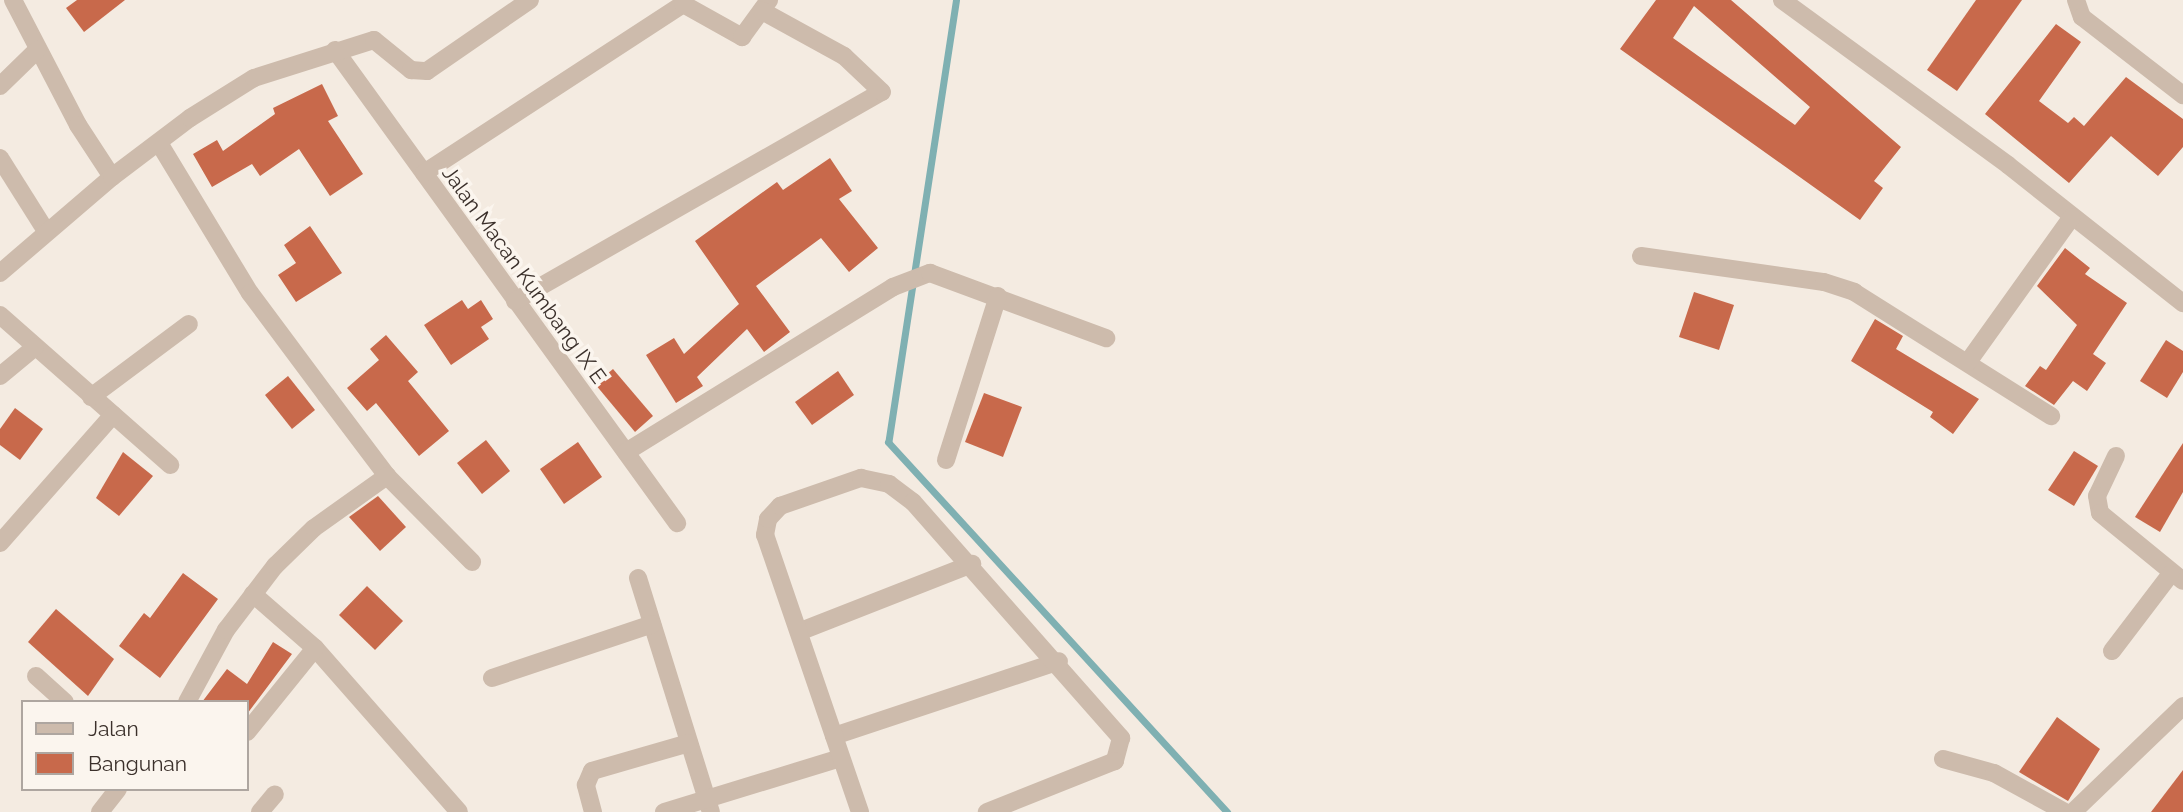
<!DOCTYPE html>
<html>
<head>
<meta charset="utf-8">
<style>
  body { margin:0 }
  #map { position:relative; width:2183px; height:812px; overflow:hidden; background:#f4ebe1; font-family:Raleway,sans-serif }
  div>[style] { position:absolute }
  .stream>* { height:7px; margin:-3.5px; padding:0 3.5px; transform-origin:3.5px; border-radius:3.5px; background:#7fb0b2 }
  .building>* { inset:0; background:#c8694b }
  .minor>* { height:18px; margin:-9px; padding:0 9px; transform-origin:9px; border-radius:9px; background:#cdbbac }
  span { translate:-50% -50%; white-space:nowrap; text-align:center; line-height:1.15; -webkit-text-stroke:7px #fbf5ee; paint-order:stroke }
  .street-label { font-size:21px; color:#3b302b }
  .legend { position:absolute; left:21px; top:700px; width:228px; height:91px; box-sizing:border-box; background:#fbf5ee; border:2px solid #aea6a0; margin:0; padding:9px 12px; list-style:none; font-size:21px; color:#3b302b }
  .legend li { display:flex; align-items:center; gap:14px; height:35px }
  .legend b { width:35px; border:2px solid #aea6a0 }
</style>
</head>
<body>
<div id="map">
  <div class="stream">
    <i style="left:956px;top:0;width:447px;rotate:98.7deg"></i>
    <i style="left:888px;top:442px;width:502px;rotate:47.5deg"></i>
  </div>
  <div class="building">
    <i style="clip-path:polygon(77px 0,125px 0,84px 32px,66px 8px)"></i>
    <i style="clip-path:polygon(evenodd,1656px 0,1731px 0,1901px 147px,1874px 181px,1883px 188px,1860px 220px,1620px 49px,1656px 0,1694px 6px,1810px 107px,1795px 125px,1673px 38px,1694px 6px)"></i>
    <i style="clip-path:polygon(1976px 0,2022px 0,1957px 91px,1927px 70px)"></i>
    <i style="clip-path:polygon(2056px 24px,2081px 42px,2039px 101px,2068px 123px,2074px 117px,2084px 126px,2126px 77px,2183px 119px,2183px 147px,2158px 176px,2111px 136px,2069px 183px,1985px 114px)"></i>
    <i style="clip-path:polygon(322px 84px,338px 116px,328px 121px,363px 174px,330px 196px,299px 149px,260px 176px,252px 164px,212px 187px,193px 154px,217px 140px,223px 151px,275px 114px,273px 108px)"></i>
    <i style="clip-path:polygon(830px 158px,852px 191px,839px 199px,878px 248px,849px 272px,821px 238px,756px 286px,790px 332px,764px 352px,747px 329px,697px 377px,703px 386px,676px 403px,646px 355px,674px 338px,684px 354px,739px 304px,695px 241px,777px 182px,783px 190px)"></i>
    <i style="clip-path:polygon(310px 226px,342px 273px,296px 302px,278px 275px,296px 263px,284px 245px)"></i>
    <i style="clip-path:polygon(2065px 248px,2090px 268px,2085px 274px,2127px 303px,2093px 354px,2106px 363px,2087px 391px,2073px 381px,2054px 405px,2025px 386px,2040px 366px,2046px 370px,2077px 325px,2037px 286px)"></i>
    <i style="clip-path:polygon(1694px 292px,1734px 305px,1719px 350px,1679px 337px)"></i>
    <i style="clip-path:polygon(462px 300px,468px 309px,481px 300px,493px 319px,481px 327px,489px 339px,451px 365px,424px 325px)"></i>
    <i style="clip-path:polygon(1875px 319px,1903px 336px,1896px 349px,1979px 399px,1953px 434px,1930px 417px,1933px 412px,1851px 361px)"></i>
    <i style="clip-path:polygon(386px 335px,418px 372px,408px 381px,449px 431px,419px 456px,376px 403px,367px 411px,347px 388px,379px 360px,370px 349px)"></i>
    <i style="clip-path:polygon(2166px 340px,2183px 351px,2183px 372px,2167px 398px,2140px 381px)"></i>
    <i style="clip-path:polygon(613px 369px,653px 416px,635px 432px,595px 384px)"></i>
    <i style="clip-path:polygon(838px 371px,854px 395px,812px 425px,795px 402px)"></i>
    <i style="clip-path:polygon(288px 376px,315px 410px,292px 429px,265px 395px)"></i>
    <i style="clip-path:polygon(984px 393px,1022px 407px,1003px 457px,965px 442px)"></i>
    <i style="clip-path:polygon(15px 408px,43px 429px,20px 460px,0 445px,0 429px)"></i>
    <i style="clip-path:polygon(486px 440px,510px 471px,482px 494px,457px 463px)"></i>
    <i style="clip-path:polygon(578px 442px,602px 477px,564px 504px,540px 469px)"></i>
    <i style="clip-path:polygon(2183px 443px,2183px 492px,2160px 532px,2135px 517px)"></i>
    <i style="clip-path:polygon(2074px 451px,2098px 466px,2074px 506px,2048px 490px)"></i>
    <i style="clip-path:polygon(123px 452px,153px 476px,119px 516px,96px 498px)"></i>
    <i style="clip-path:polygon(378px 496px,406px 527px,380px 551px,349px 517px)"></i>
    <i style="clip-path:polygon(183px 573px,218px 599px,160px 678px,119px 646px,144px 613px,150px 618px)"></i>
    <i style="clip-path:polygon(367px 586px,403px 621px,375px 650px,339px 615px)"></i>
    <i style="clip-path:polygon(56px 609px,114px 659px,88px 696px,28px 642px)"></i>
    <i style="clip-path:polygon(273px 642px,292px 654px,247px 714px,247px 702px,202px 702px,227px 669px,247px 684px)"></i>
    <i style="clip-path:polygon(2057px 717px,2100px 749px,2068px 801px,2019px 772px)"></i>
    <i style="clip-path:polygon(2183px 770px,2183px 812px,2151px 812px)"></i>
  </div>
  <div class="minor">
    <i style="left:13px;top:0;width:141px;rotate:62.5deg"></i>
    <i style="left:78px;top:125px;width:62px;rotate:56.8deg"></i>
    <i style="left:1782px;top:0;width:280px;rotate:36.1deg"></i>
    <i style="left:2008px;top:165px;width:223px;rotate:38.3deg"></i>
    <i style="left:2076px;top:0;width:18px;rotate:71deg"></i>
    <i style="left:2082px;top:17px;width:128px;rotate:37.7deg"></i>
    <i style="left:335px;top:50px;width:584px;rotate:54.13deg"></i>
    <i style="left:0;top:86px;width:52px;rotate:-44.2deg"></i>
    <i style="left:159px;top:143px;width:175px;rotate:58.8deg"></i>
    <i style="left:250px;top:293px;width:127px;rotate:53.3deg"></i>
    <i style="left:326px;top:395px;width:101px;rotate:53deg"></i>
    <i style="left:387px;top:476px;width:121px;rotate:45.3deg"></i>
    <i style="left:0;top:158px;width:86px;rotate:57.8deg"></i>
    <i style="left:424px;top:173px;width:309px;rotate:-33.1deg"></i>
    <i style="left:683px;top:4px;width:68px;rotate:29.2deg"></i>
    <i style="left:742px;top:37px;width:46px;rotate:-53.9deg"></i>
    <i style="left:1641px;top:256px;width:185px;rotate:8.1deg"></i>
    <i style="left:1824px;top:282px;width:32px;rotate:18deg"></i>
    <i style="left:1854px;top:292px;width:233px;rotate:32.2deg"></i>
    <i style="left:0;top:273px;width:148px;rotate:-40.6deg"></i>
    <i style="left:112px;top:177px;width:98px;rotate:-37.1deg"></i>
    <i style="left:190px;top:118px;width:75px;rotate:-32deg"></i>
    <i style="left:254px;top:78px;width:126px;rotate:-17.6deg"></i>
    <i style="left:374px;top:40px;width:48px;rotate:39deg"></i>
    <i style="left:411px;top:70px;width:16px;rotate:4deg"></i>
    <i style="left:427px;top:71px;width:125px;rotate:-34.6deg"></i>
    <i style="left:515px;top:301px;width:422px;rotate:-29.7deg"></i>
    <i style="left:882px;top:92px;width:52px;rotate:-136.5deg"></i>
    <i style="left:844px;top:56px;width:94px;rotate:-151.2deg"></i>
    <i style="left:0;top:315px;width:227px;rotate:41.4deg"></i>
    <i style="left:1968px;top:362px;width:178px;rotate:-54.4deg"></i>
    <i style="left:0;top:376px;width:45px;rotate:-39.6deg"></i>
    <i style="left:91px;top:397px;width:122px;rotate:-36.7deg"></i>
    <i style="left:626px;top:452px;width:314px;rotate:-31.7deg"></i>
    <i style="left:893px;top:287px;width:40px;rotate:-21deg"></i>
    <i style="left:930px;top:273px;width:188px;rotate:20.3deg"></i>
    <i style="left:2116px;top:456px;width:44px;rotate:115.4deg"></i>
    <i style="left:2097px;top:496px;width:17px;rotate:80deg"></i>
    <i style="left:2100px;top:513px;width:107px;rotate:39.3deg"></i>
    <i style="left:946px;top:460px;width:172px;rotate:-72.4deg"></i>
    <i style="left:0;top:543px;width:171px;rotate:-48.6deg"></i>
    <i style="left:638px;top:578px;width:245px;rotate:72.7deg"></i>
    <i style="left:253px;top:594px;width:82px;rotate:41.1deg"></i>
    <i style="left:315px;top:648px;width:218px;rotate:48.7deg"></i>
    <i style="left:801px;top:631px;width:184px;rotate:-21.4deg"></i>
    <i style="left:2112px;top:651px;width:96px;rotate:-52.7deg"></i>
    <i style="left:36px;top:676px;width:39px;rotate:42deg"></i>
    <i style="left:492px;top:678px;width:169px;rotate:-18.6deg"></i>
    <i style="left:187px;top:702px;width:82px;rotate:-61.6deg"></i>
    <i style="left:226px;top:630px;width:81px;rotate:-52.6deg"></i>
    <i style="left:275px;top:566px;width:54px;rotate:-44.3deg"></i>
    <i style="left:314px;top:528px;width:90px;rotate:-35.5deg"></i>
    <i style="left:247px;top:732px;width:108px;rotate:-51deg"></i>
    <i style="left:834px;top:736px;width:237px;rotate:-18.4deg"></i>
    <i style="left:1943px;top:759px;width:53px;rotate:15.4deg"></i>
    <i style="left:1994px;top:773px;width:81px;rotate:28.8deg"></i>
    <i style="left:100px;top:812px;width:29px;rotate:-52deg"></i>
    <i style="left:260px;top:812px;width:23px;rotate:-50deg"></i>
    <i style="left:593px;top:812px;width:28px;rotate:-105deg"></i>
    <i style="left:586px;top:785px;width:15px;rotate:-67deg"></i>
    <i style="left:592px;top:771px;width:101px;rotate:-16.1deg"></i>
    <i style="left:664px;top:812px;width:185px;rotate:-17deg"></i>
    <i style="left:860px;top:812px;width:293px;rotate:-108.9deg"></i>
    <i style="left:765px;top:535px;width:16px;rotate:-79deg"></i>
    <i style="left:768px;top:519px;width:18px;rotate:-47deg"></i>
    <i style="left:780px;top:506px;width:86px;rotate:-19.1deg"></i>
    <i style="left:861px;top:478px;width:29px;rotate:12deg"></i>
    <i style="left:889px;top:484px;width:30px;rotate:37deg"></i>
    <i style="left:913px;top:502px;width:315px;rotate:48.6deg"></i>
    <i style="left:1121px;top:738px;width:24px;rotate:105deg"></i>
    <i style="left:1115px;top:761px;width:138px;rotate:158.3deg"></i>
    <i style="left:2073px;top:812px;width:153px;rotate:-43.9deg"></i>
  </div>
  <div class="street-label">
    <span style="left:524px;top:275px;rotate:54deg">Jalan Macan Kumbang IX E</span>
  </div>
  <ul class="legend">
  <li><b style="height:9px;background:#cdbbac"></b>Jalan</li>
  <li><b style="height:19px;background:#c8694b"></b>Bangunan</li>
  </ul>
</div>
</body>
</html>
